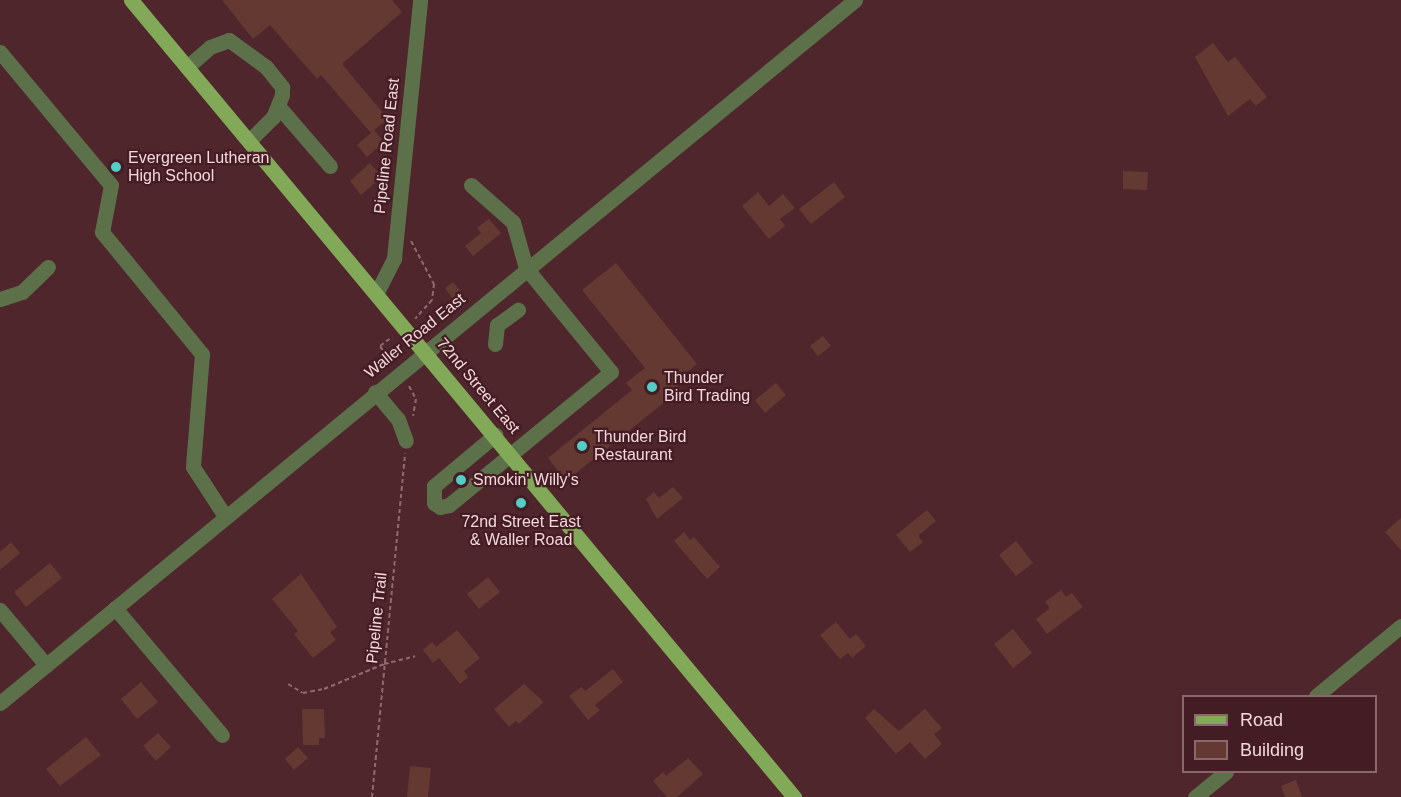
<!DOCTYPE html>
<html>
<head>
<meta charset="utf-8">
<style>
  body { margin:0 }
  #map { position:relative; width:1401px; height:797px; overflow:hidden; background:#50262d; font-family:Arial,sans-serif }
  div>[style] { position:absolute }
  .building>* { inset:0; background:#643932 }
  .path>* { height:2px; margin-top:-1px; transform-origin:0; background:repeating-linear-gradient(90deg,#8e6a6f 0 4.5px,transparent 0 7.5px) }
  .minor>* { height:15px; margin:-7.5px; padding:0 7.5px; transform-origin:7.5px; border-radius:7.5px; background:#5c7049 }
  .major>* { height:15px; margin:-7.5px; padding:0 7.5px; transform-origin:7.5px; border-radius:7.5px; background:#81a957 }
  .dots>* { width:16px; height:16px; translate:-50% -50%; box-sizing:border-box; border:3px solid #441c23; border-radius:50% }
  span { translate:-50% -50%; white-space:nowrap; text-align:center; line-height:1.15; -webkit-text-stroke:4.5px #441c23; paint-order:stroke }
  .street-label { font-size:16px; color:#f4d8db }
  .poi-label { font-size:16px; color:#f4d8db }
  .left { translate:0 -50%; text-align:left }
  .legend { position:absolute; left:1182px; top:695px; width:195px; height:78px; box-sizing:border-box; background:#441c23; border:2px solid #8a676d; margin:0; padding:8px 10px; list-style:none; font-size:18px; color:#f4d8db }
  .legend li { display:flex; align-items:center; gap:12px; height:30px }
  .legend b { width:30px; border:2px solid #8a676d }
</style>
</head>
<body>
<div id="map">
  <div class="building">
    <i style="clip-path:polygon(222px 0,392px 0,402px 12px,342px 64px,388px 119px,374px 130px,384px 142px,367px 157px,357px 145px,371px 133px,321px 75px,317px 79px,270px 25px,253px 39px)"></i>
    <i style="clip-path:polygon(1213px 43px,1228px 62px,1235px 57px,1267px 97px,1256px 106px,1250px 99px,1228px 116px,1195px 57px)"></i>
    <i style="clip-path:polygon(370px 163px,382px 177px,361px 195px,350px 181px)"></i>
    <i style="clip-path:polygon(1123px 171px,1148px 172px,1147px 190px,1123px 189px)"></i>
    <i style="clip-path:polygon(834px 182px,845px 197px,811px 224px,799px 209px)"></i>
    <i style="clip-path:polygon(758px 192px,769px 206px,783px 194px,795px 208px,780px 219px,785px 226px,769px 239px,742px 206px)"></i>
    <i style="clip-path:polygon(489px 219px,501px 233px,473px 256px,465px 246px,481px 233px,477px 228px)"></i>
    <i style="clip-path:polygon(616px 263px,697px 364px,675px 382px,681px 389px,566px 481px,548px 458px,632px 390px,626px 383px,645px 368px,582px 290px)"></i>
    <i style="clip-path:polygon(453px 282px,463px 294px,454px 301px,445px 288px)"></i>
    <i style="clip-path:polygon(823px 336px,831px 346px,818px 356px,810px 346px)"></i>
    <i style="clip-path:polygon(776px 383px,786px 395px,765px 413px,755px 400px)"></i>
    <i style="clip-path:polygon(673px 487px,683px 498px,657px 519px,646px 499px,654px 492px,659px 498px)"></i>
    <i style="clip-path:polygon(927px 510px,936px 521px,918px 536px,923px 542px,910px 552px,896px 535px)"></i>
    <i style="clip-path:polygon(1401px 518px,1401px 550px,1385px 532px)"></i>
    <i style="clip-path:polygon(684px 532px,690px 540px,694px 537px,720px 567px,707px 579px,674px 541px)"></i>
    <i style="clip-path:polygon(1016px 541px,1033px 563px,1016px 576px,999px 555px)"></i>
    <i style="clip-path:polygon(11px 542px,20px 553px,0 570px,0 552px)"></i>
    <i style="clip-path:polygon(50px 563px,62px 578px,26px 607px,14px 592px)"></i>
    <i style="clip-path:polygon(301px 574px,337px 627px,330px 632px,336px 640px,313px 658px,294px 634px,298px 631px,272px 599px)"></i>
    <i style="clip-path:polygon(488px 577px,500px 592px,479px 609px,467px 594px)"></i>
    <i style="clip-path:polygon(1061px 590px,1066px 597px,1072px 593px,1083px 607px,1047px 634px,1036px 619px,1050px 608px,1045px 602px)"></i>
    <i style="clip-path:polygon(836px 622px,850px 639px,856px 634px,866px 646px,852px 658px,848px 653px,840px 659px,820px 635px)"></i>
    <i style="clip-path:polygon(1013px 629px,1032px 653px,1013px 668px,994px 644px)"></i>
    <i style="clip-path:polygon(457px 630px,480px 658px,464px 671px,468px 677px,460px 684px,439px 658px,433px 663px,423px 650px,432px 642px,436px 647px)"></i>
    <i style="clip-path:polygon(613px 669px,623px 682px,595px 705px,600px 710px,588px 720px,569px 696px,581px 687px,585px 691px)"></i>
    <i style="clip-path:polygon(141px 682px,158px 702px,137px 719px,121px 699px)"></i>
    <i style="clip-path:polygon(524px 684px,544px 702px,519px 724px,516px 721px,509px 727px,494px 709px)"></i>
    <i style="clip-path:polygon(302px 709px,324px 709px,325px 738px,319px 738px,319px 745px,303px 745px)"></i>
    <i style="clip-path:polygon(874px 709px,899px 731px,925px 709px,942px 728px,934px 734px,942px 744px,925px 759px,910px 742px,896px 754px,865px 718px)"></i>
    <i style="clip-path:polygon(158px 733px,171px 747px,156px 761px,143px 746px)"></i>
    <i style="clip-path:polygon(86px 737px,101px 755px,60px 786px,46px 769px)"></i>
    <i style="clip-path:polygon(298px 747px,308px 758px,294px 770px,285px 759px)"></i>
    <i style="clip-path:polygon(688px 758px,703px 774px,677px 797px,667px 797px,653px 781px,663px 772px,666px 776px)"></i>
    <i style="clip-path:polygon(410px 766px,431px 768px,428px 797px,407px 797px)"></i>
    <i style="clip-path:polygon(1296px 780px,1302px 797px,1285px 797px,1281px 786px)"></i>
  </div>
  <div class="path">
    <i style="left:411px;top:241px;width:49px;rotate:61.9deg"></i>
    <i style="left:434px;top:284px;width:16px;rotate:97deg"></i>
    <i style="left:432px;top:300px;width:25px;rotate:132deg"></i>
    <i style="left:391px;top:362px;width:19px;rotate:-125deg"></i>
    <i style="left:380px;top:346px;width:15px;rotate:-37deg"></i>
    <i style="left:409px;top:386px;width:15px;rotate:62deg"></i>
    <i style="left:416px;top:399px;width:17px;rotate:100deg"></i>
    <i style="left:288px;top:684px;width:17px;rotate:31deg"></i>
    <i style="left:303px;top:693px;width:21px;rotate:-11deg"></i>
    <i style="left:324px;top:689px;width:65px;rotate:-22.6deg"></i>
    <i style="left:384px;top:664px;width:32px;rotate:-14deg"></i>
    <i style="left:372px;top:797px;width:345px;rotate:-84.5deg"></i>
  </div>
  <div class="minor">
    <i style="left:0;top:52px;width:173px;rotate:50.2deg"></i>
    <i style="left:111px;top:185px;width:48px;rotate:100.8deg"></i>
    <i style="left:102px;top:232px;width:158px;rotate:50.7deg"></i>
    <i style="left:202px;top:354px;width:113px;rotate:94.6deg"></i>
    <i style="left:193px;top:467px;width:59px;rotate:56.9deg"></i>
    <i style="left:187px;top:67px;width:30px;rotate:-41deg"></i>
    <i style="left:210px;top:47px;width:20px;rotate:-20deg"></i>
    <i style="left:229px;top:40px;width:46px;rotate:36.1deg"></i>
    <i style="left:266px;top:67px;width:26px;rotate:51deg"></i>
    <i style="left:282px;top:87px;width:8px;rotate:90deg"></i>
    <i style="left:282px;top:95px;width:24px;rotate:112deg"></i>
    <i style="left:273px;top:117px;width:34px;rotate:135deg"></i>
    <i style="left:279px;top:107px;width:78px;rotate:49.2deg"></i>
    <i style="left:471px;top:185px;width:56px;rotate:41.4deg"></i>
    <i style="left:513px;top:222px;width:48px;rotate:74.2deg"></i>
    <i style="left:526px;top:268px;width:134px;rotate:50.7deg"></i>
    <i style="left:611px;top:372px;width:210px;rotate:140.6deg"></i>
    <i style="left:449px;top:505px;width:9px;rotate:167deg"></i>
    <i style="left:440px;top:507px;width:7px;rotate:-146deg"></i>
    <i style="left:434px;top:503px;width:17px;rotate:-90deg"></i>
    <i style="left:434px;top:486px;width:80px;rotate:-39.9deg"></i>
    <i style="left:377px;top:292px;width:38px;rotate:-63deg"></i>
    <i style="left:394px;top:258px;width:259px;rotate:-84.2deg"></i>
    <i style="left:0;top:299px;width:23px;rotate:-18deg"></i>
    <i style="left:22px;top:292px;width:36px;rotate:-44deg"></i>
    <i style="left:495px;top:344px;width:19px;rotate:-84deg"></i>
    <i style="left:497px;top:325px;width:26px;rotate:-36deg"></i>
    <i style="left:375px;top:392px;width:35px;rotate:50deg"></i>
    <i style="left:398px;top:419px;width:23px;rotate:70deg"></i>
    <i style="left:115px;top:608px;width:166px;rotate:49.9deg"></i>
    <i style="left:0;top:610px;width:72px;rotate:50.1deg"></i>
    <i style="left:1316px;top:696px;width:110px;rotate:-39.5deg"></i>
    <i style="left:0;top:703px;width:1107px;rotate:-39.43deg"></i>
    <i style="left:1195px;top:797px;width:40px;rotate:-39deg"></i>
  </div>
  <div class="major">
    <i style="left:131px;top:0;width:1037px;rotate:50.24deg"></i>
  </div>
  <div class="dots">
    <i style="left:116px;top:167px;background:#54cdc7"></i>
    <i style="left:652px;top:387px;background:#54cdc7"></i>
    <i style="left:582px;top:446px;background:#54cdc7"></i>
    <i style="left:461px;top:480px;background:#54cdc7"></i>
    <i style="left:521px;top:503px;background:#54cdc7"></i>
  </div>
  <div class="street-label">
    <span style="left:387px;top:146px;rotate:-84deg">Pipeline Road East</span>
    <span style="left:415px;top:336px;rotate:-39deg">Waller Road East</span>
    <span style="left:478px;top:386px;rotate:50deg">72nd Street East</span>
    <span style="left:377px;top:618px;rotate:-84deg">Pipeline Trail</span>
  </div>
  <div class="poi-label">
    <span class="left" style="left:128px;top:167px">Evergreen Lutheran<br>High School</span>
    <span class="left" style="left:664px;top:387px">Thunder<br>Bird Trading</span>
    <span class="left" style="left:594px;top:446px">Thunder Bird<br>Restaurant</span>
    <span class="left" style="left:473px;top:480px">Smokin' Willy's</span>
    <span style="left:521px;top:531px">72nd Street East<br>&amp; Waller Road</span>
  </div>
  <ul class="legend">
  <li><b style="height:8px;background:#81a957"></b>Road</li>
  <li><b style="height:16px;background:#643932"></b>Building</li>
  </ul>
</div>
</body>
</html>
